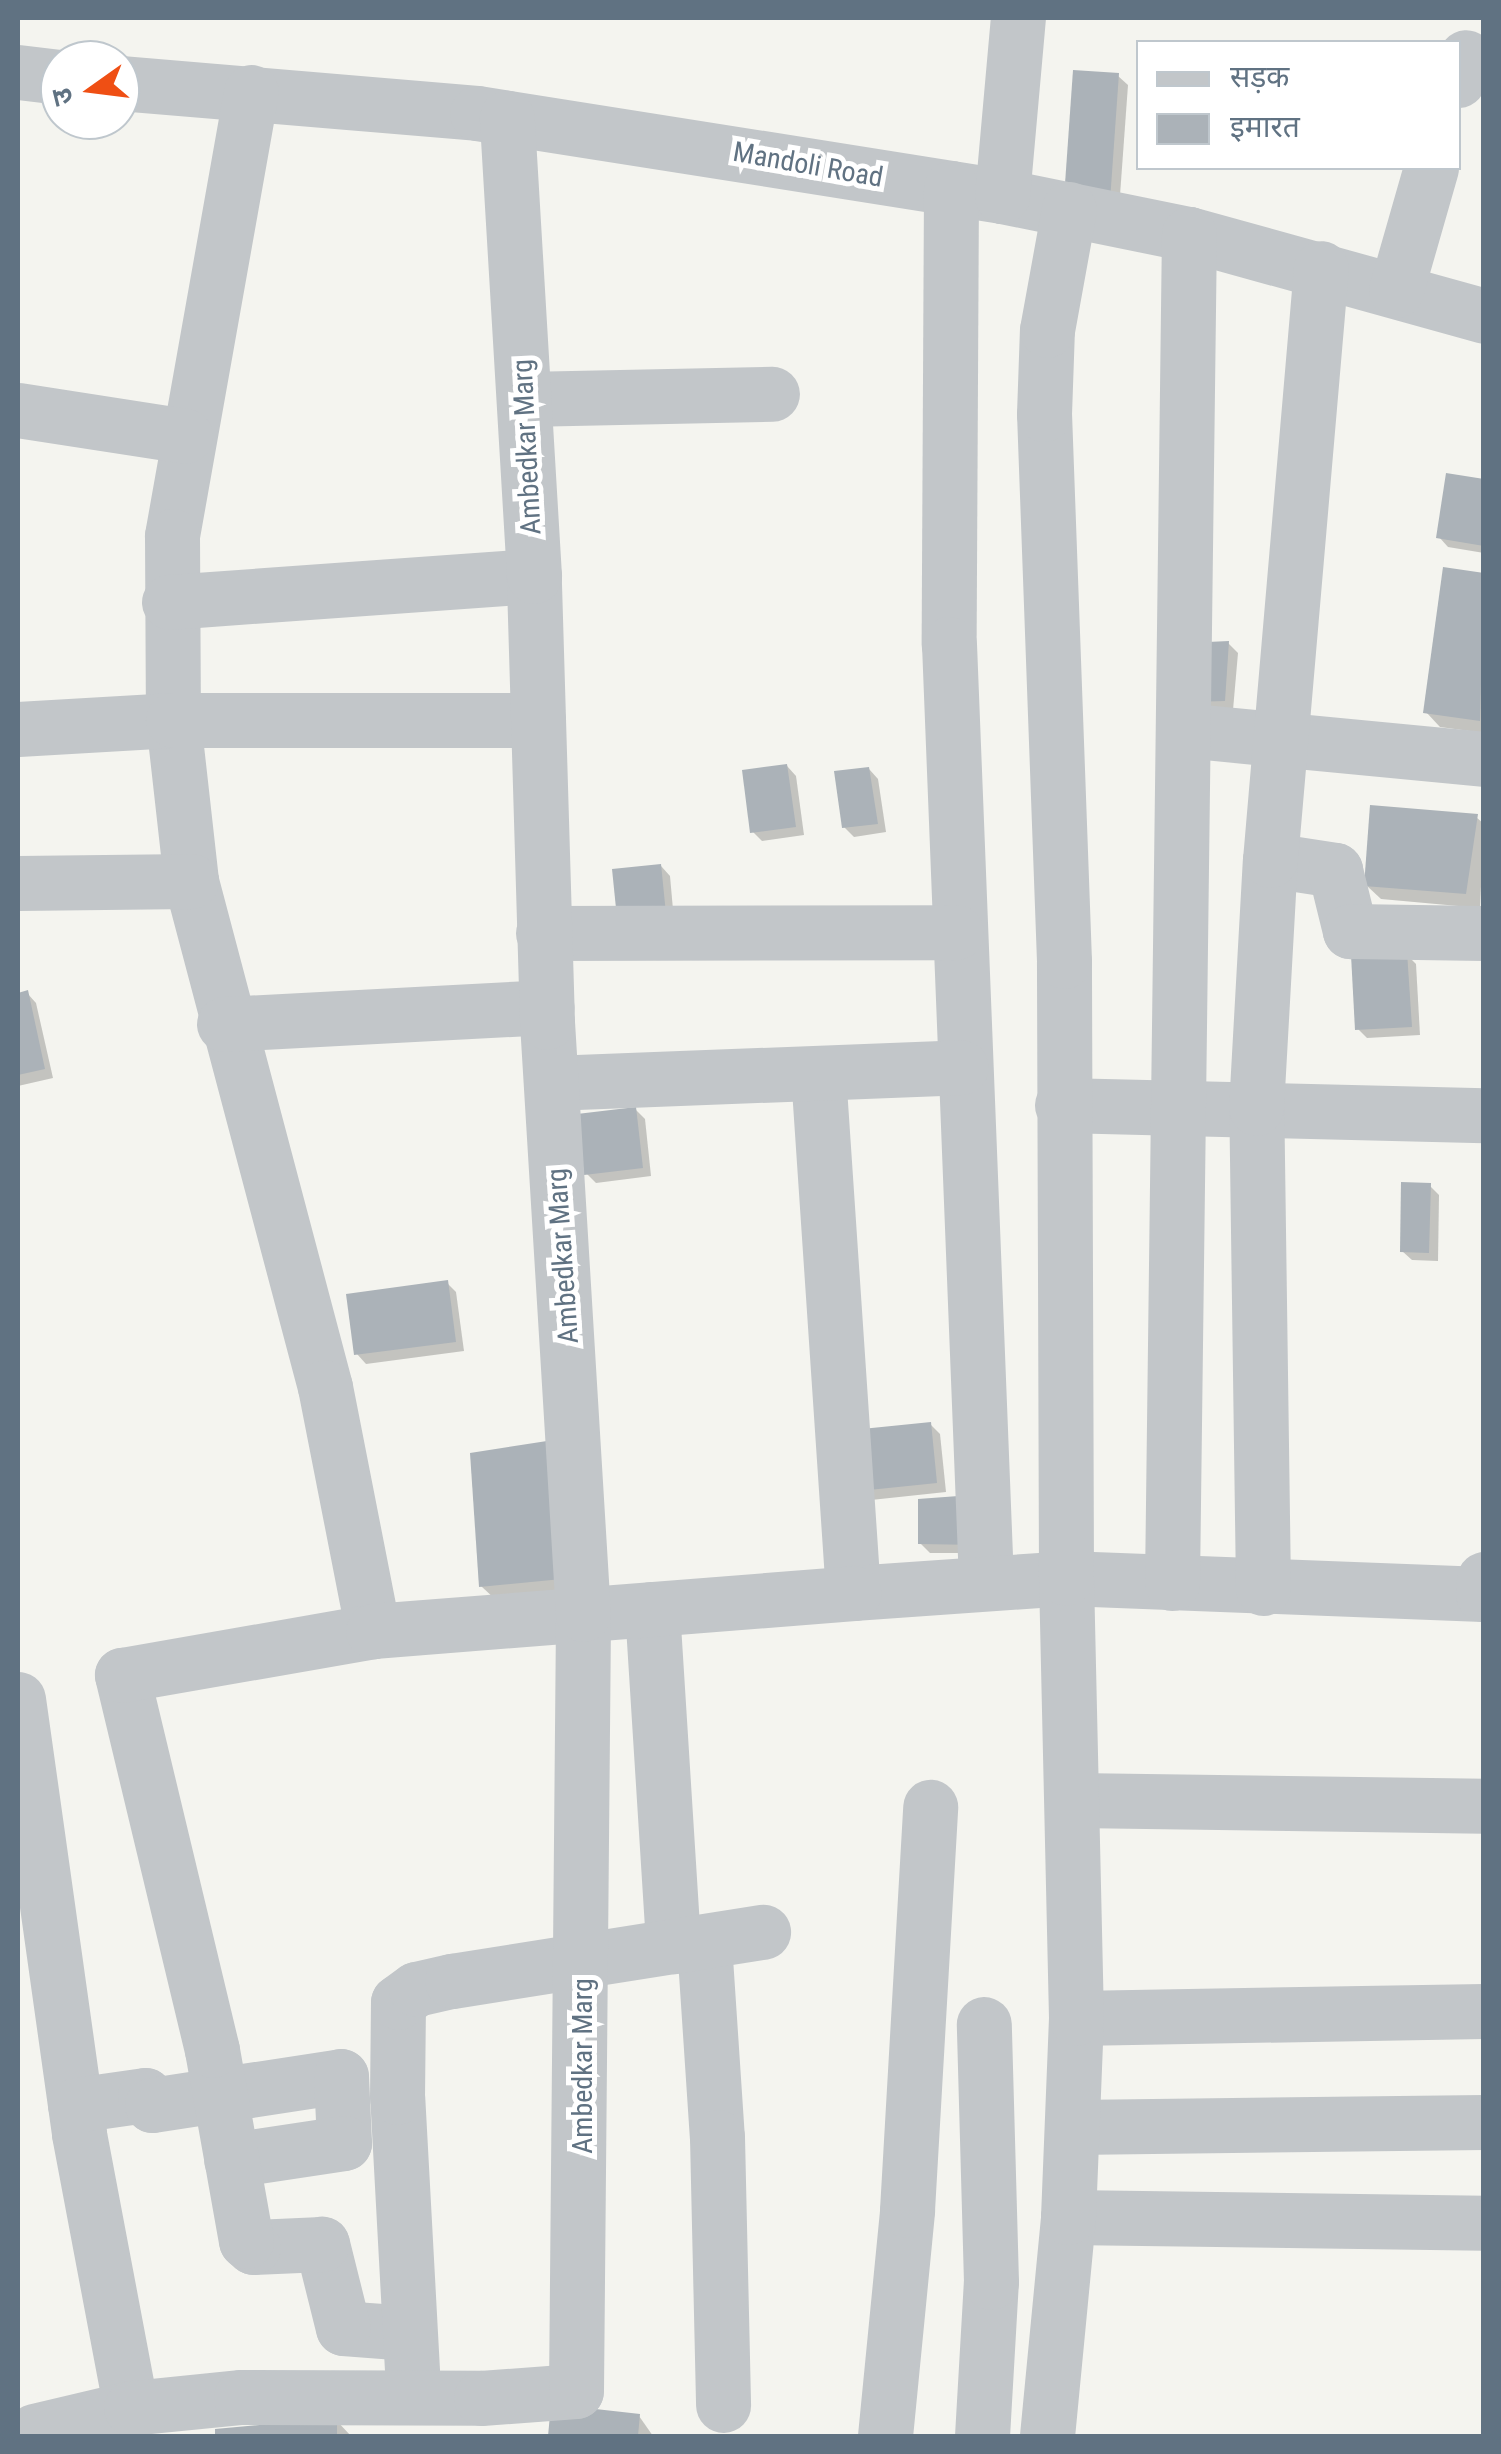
<!DOCTYPE html>
<html>
<head>
<meta charset="utf-8">
<style>
  body { margin:0 }
  #map { position:relative; width:1501px; height:2454px; overflow:hidden; background:#f4f4ef; font-family:"Roboto Condensed","Noto Sans Devanagari",sans-serif }
  div>[style] { position:absolute }
  .shadow>* { inset:0; background:#0003 }
  .building>* { inset:0; background:#abb2b8 }
  .minor>* { height:55px; margin:-27.5px; padding:0 27.5px; transform-origin:27.5px; border-radius:27.5px; background:#c2c6c9 }
  span { translate:-50% -50%; white-space:nowrap; text-align:center; line-height:1.15; -webkit-text-stroke:10px #fff; paint-order:stroke }
  .street-label { font-size:28px; color:#607282 }
  .frame { position:absolute; inset:0; border:20px solid #607282; pointer-events:none }
  .legend { position:absolute; left:1136px; top:40px; width:325px; height:130px; box-sizing:border-box; background:#fff; border:2px solid #bfc7cd; margin:0; padding:12px 18px; list-style:none; font-size:30px; color:#607282 }
  .legend li { display:flex; align-items:center; gap:20px; height:50px }
  .legend b { width:50px; border:2px solid #bfc7cd }
  .north { position:absolute; left:40px; top:40px; width:100px; height:100px; box-sizing:border-box; background:#fff; border:2px solid #bfc7cd; border-radius:50%; rotate:256deg; font-size:28px; font-weight:700; line-height:40px; text-align:center; color:#607282 }
  .north::after { content:''; display:block; margin:auto; width:35px; height:45px; background:#ef4f14; clip-path:polygon(50% 0,100% 100%,50% 72%,0 100%) }
</style>
</head>
<body>
<div id="map">
  <div class="shadow">
    <i style="clip-path:polygon(1118px 76px,1128px 85px,1119px 209px,1076px 206px)"></i>
    <i style="clip-path:polygon(1484px 481px,1484px 553px,1448px 547px,1439px 537px)"></i>
    <i style="clip-path:polygon(1484px 575px,1484px 733px,1440px 727px,1426px 712px)"></i>
    <i style="clip-path:polygon(1228px 643px,1238px 653px,1233px 710px,1203px 711px)"></i>
    <i style="clip-path:polygon(787px 766px,796px 776px,804px 835px,762px 841px,752px 831px)"></i>
    <i style="clip-path:polygon(869px 769px,878px 779px,886px 832px,854px 837px,844px 827px)"></i>
    <i style="clip-path:polygon(1476px 817px,1484px 824px,1480px 908px,1381px 899px,1366px 885px)"></i>
    <i style="clip-path:polygon(661px 866px,670px 876px,675px 932px,630px 936px)"></i>
    <i style="clip-path:polygon(1406px 954px,1416px 964px,1420px 1035px,1367px 1038px,1358px 1029px)"></i>
    <i style="clip-path:polygon(27px 993px,36px 1003px,53px 1078px,18px 1086px,18px 995px)"></i>
    <i style="clip-path:polygon(635px 1109px,645px 1119px,651px 1176px,596px 1183px,586px 1173px)"></i>
    <i style="clip-path:polygon(1430px 1186px,1439px 1195px,1438px 1261px,1412px 1260px,1402px 1251px)"></i>
    <i style="clip-path:polygon(447px 1283px,456px 1292px,464px 1351px,366px 1364px,357px 1354px)"></i>
    <i style="clip-path:polygon(930px 1424px,940px 1434px,946px 1492px,871px 1500px,861px 1490px)"></i>
    <i style="clip-path:polygon(472px 1455px,586px 1592px,496px 1600px,481px 1586px)"></i>
    <i style="clip-path:polygon(921px 1501px,987px 1553px,930px 1553px,920px 1543px)"></i>
    <i style="clip-path:polygon(553px 2407px,639px 2416px,653px 2436px,550px 2436px)"></i>
    <i style="clip-path:polygon(336px 2420px,351px 2436px,218px 2436px,218px 2432px)"></i>
  </div>
  <div class="building">
    <i style="clip-path:polygon(1073px 70px,1119px 73px,1110px 201px,1064px 198px)"></i>
    <i style="clip-path:polygon(1446px 473px,1484px 479px,1484px 546px,1436px 538px)"></i>
    <i style="clip-path:polygon(1443px 567px,1484px 573px,1480px 721px,1423px 713px)"></i>
    <i style="clip-path:polygon(1229px 641px,1225px 701px,1191px 702px,1186px 643px)"></i>
    <i style="clip-path:polygon(787px 764px,796px 827px,750px 833px,742px 770px)"></i>
    <i style="clip-path:polygon(869px 767px,878px 824px,842px 828px,834px 771px)"></i>
    <i style="clip-path:polygon(1370px 805px,1478px 814px,1466px 894px,1364px 886px)"></i>
    <i style="clip-path:polygon(661px 864px,667px 924px,618px 928px,612px 869px)"></i>
    <i style="clip-path:polygon(1407px 952px,1412px 1027px,1355px 1030px,1351px 955px)"></i>
    <i style="clip-path:polygon(28px 990px,45px 1069px,18px 1075px,18px 993px)"></i>
    <i style="clip-path:polygon(636px 1107px,643px 1168px,584px 1175px,577px 1114px)"></i>
    <i style="clip-path:polygon(1401px 1182px,1431px 1183px,1429px 1253px,1400px 1252px)"></i>
    <i style="clip-path:polygon(448px 1280px,456px 1342px,354px 1355px,346px 1294px)"></i>
    <i style="clip-path:polygon(931px 1422px,937px 1483px,859px 1491px,852px 1430px)"></i>
    <i style="clip-path:polygon(560px 1439px,572px 1578px,479px 1587px,470px 1453px)"></i>
    <i style="clip-path:polygon(972px 1495px,979px 1545px,918px 1544px,918px 1499px)"></i>
    <i style="clip-path:polygon(551px 2404px,640px 2414px,638px 2436px,548px 2436px)"></i>
    <i style="clip-path:polygon(337px 2418px,337px 2436px,215px 2436px,215px 2429px)"></i>
  </div>
  <div class="minor">
    <i style="left:18px;top:72px;width:42px;rotate:6.8deg"></i>
    <i style="left:1458px;top:80px;width:24px;rotate:-71deg"></i>
    <i style="left:120px;top:83px;width:358px;rotate:4.8deg"></i>
    <i style="left:477px;top:113px;width:532px;rotate:8.98deg"></i>
    <i style="left:1002px;top:196px;width:191px;rotate:11.5deg"></i>
    <i style="left:1189px;top:234px;width:306px;rotate:15.5deg"></i>
    <i style="left:251px;top:92px;width:451px;rotate:100.1deg"></i>
    <i style="left:172px;top:536px;width:184px;rotate:89.7deg"></i>
    <i style="left:173px;top:720px;width:162px;rotate:83.6deg"></i>
    <i style="left:191px;top:881px;width:523px;rotate:75.17deg"></i>
    <i style="left:325px;top:1387px;width:249px;rotate:78.9deg"></i>
    <i style="left:951px;top:188px;width:456px;rotate:90.3deg"></i>
    <i style="left:949px;top:644px;width:937px;rotate:87.74deg"></i>
    <i style="left:1002px;top:196px;width:179px;rotate:-84.9deg"></i>
    <i style="left:1396px;top:290px;width:127px;rotate:-74deg"></i>
    <i style="left:524px;top:399px;width:248px;rotate:-1.2deg"></i>
    <i style="left:18px;top:410px;width:169px;rotate:8.8deg"></i>
    <i style="left:169px;top:602px;width:366px;rotate:-4.1deg"></i>
    <i style="left:18px;top:729px;width:155px;rotate:-3.3deg"></i>
    <i style="left:173px;top:720px;width:365px"></i>
    <i style="left:1183px;top:730px;width:302px;rotate:5.5deg"></i>
    <i style="left:1270px;top:860px;width:66px;rotate:8.7deg"></i>
    <i style="left:1335px;top:870px;width:63px;rotate:76.2deg"></i>
    <i style="left:1350px;top:931px;width:134px;rotate:0.9deg"></i>
    <i style="left:18px;top:883px;width:173px;rotate:-0.7deg"></i>
    <i style="left:543px;top:933px;width:413px;rotate:-0.1deg"></i>
    <i style="left:224px;top:1024px;width:323px;rotate:-3deg"></i>
    <i style="left:818px;top:1073px;width:521px;rotate:86.15deg"></i>
    <i style="left:853px;top:1593px;width:214px;rotate:-4deg"></i>
    <i style="left:1066px;top:1578px;width:417px;rotate:2.2deg"></i>
    <i style="left:1483px;top:1594px;width:15px;rotate:-86deg"></i>
    <i style="left:551px;top:1083px;width:410px;rotate:-2.2deg"></i>
    <i style="left:1062px;top:1105px;width:422px;rotate:1.4deg"></i>
    <i style="left:1172px;top:1583px;width:1349px;rotate:-89.28deg"></i>
    <i style="left:1263px;top:1588px;width:480px;rotate:-90.8deg"></i>
    <i style="left:1256px;top:1108px;width:248px;rotate:-86.8deg"></i>
    <i style="left:1270px;top:860px;width:594px;rotate:-85.08deg"></i>
    <i style="left:652px;top:1609px;width:338px;rotate:86.4deg"></i>
    <i style="left:18px;top:1699px;width:439px;rotate:82deg"></i>
    <i style="left:79px;top:2134px;width:279px;rotate:79.3deg"></i>
    <i style="left:1074px;top:1800px;width:410px;rotate:0.8deg"></i>
    <i style="left:704px;top:1943px;width:194px;rotate:86.2deg"></i>
    <i style="left:717px;top:2137px;width:268px;rotate:88.7deg"></i>
    <i style="left:1076px;top:2018px;width:408px;rotate:-1deg"></i>
    <i style="left:75px;top:2105px;width:71px;rotate:-8.1deg"></i>
    <i style="left:145px;top:2095px;width:12px;rotate:55deg"></i>
    <i style="left:152px;top:2105px;width:191px;rotate:-8.7deg"></i>
    <i style="left:341px;top:2076px;width:67px;rotate:87.4deg"></i>
    <i style="left:344px;top:2143px;width:114px;rotate:171.4deg"></i>
    <i style="left:1073px;top:2127px;width:411px;rotate:-0.7deg"></i>
    <i style="left:1068px;top:2217px;width:416px;rotate:0.8deg"></i>
    <i style="left:409px;top:2333px;width:66px;rotate:-175.7deg"></i>
    <i style="left:343px;top:2328px;width:87px;rotate:-104deg"></i>
    <i style="left:322px;top:2244px;width:69px;rotate:177.5deg"></i>
    <i style="left:253px;top:2247px;width:9px;rotate:-139deg"></i>
    <i style="left:246px;top:2241px;width:194px;rotate:-100.1deg"></i>
    <i style="left:212px;top:2050px;width:386px;rotate:-103.5deg"></i>
    <i style="left:122px;top:1675px;width:255px;rotate:-9.9deg"></i>
    <i style="left:373px;top:1631px;width:482px;rotate:-4.5deg"></i>
    <i style="left:412px;top:2370px;width:273px;rotate:-93.1deg"></i>
    <i style="left:397px;top:2097px;width:95px;rotate:-89.4deg"></i>
    <i style="left:398px;top:2002px;width:22px;rotate:-36deg"></i>
    <i style="left:416px;top:1989px;width:37px;rotate:-13deg"></i>
    <i style="left:452px;top:1981px;width:315px;rotate:-9deg"></i>
    <i style="left:34px;top:2431px;width:100px;rotate:-13.3deg"></i>
    <i style="left:131px;top:2408px;width:111px;rotate:-5.7deg"></i>
    <i style="left:241px;top:2397px;width:240px;rotate:0.2deg"></i>
    <i style="left:481px;top:2398px;width:95px;rotate:-4.2deg"></i>
    <i style="left:576px;top:2391px;width:777px;rotate:-89.48deg"></i>
    <i style="left:583px;top:1614px;width:593px;rotate:-93.48deg"></i>
    <i style="left:547px;top:1022px;width:446px;rotate:-91.7deg"></i>
    <i style="left:534px;top:576px;width:459px;rotate:-93.4deg"></i>
    <i style="left:885px;top:2436px;width:227px;rotate:-84.4deg"></i>
    <i style="left:907px;top:2210px;width:404px;rotate:-86.7deg"></i>
    <i style="left:982px;top:2436px;width:154px;rotate:-86.7deg"></i>
    <i style="left:991px;top:2282px;width:258px;rotate:-91.6deg"></i>
    <i style="left:1047px;top:2436px;width:220px;rotate:-84.5deg"></i>
    <i style="left:1068px;top:2217px;width:199px;rotate:-87.7deg"></i>
    <i style="left:1076px;top:2018px;width:440px;rotate:-91.3deg"></i>
    <i style="left:1066px;top:1578px;width:617px;rotate:-90.19deg"></i>
    <i style="left:1064px;top:961px;width:547px;rotate:-92.09deg"></i>
    <i style="left:1044px;top:414px;width:84px;rotate:-88deg"></i>
    <i style="left:1047px;top:330px;width:123px;rotate:-79.7deg"></i>
  </div>
  <div class="street-label">
    <span style="left:808px;top:165px;rotate:10deg">Mandoli Road</span>
    <span style="left:527px;top:447px;rotate:-93deg">Ambedkar Marg</span>
    <span style="left:563px;top:1256px;rotate:-94deg">Ambedkar Marg</span>
    <span style="left:583px;top:2066px;rotate:-90deg">Ambedkar Marg</span>
  </div>
  <div class="frame"></div>
  <ul class="legend">
  <li><b style="height:12px;background:#c2c6c9"></b>सड़क</li>
  <li><b style="height:28px;background:#abb2b8"></b>इमारत</li>
  </ul>
  <div class="north">उ</div>
</div>
</body>
</html>
